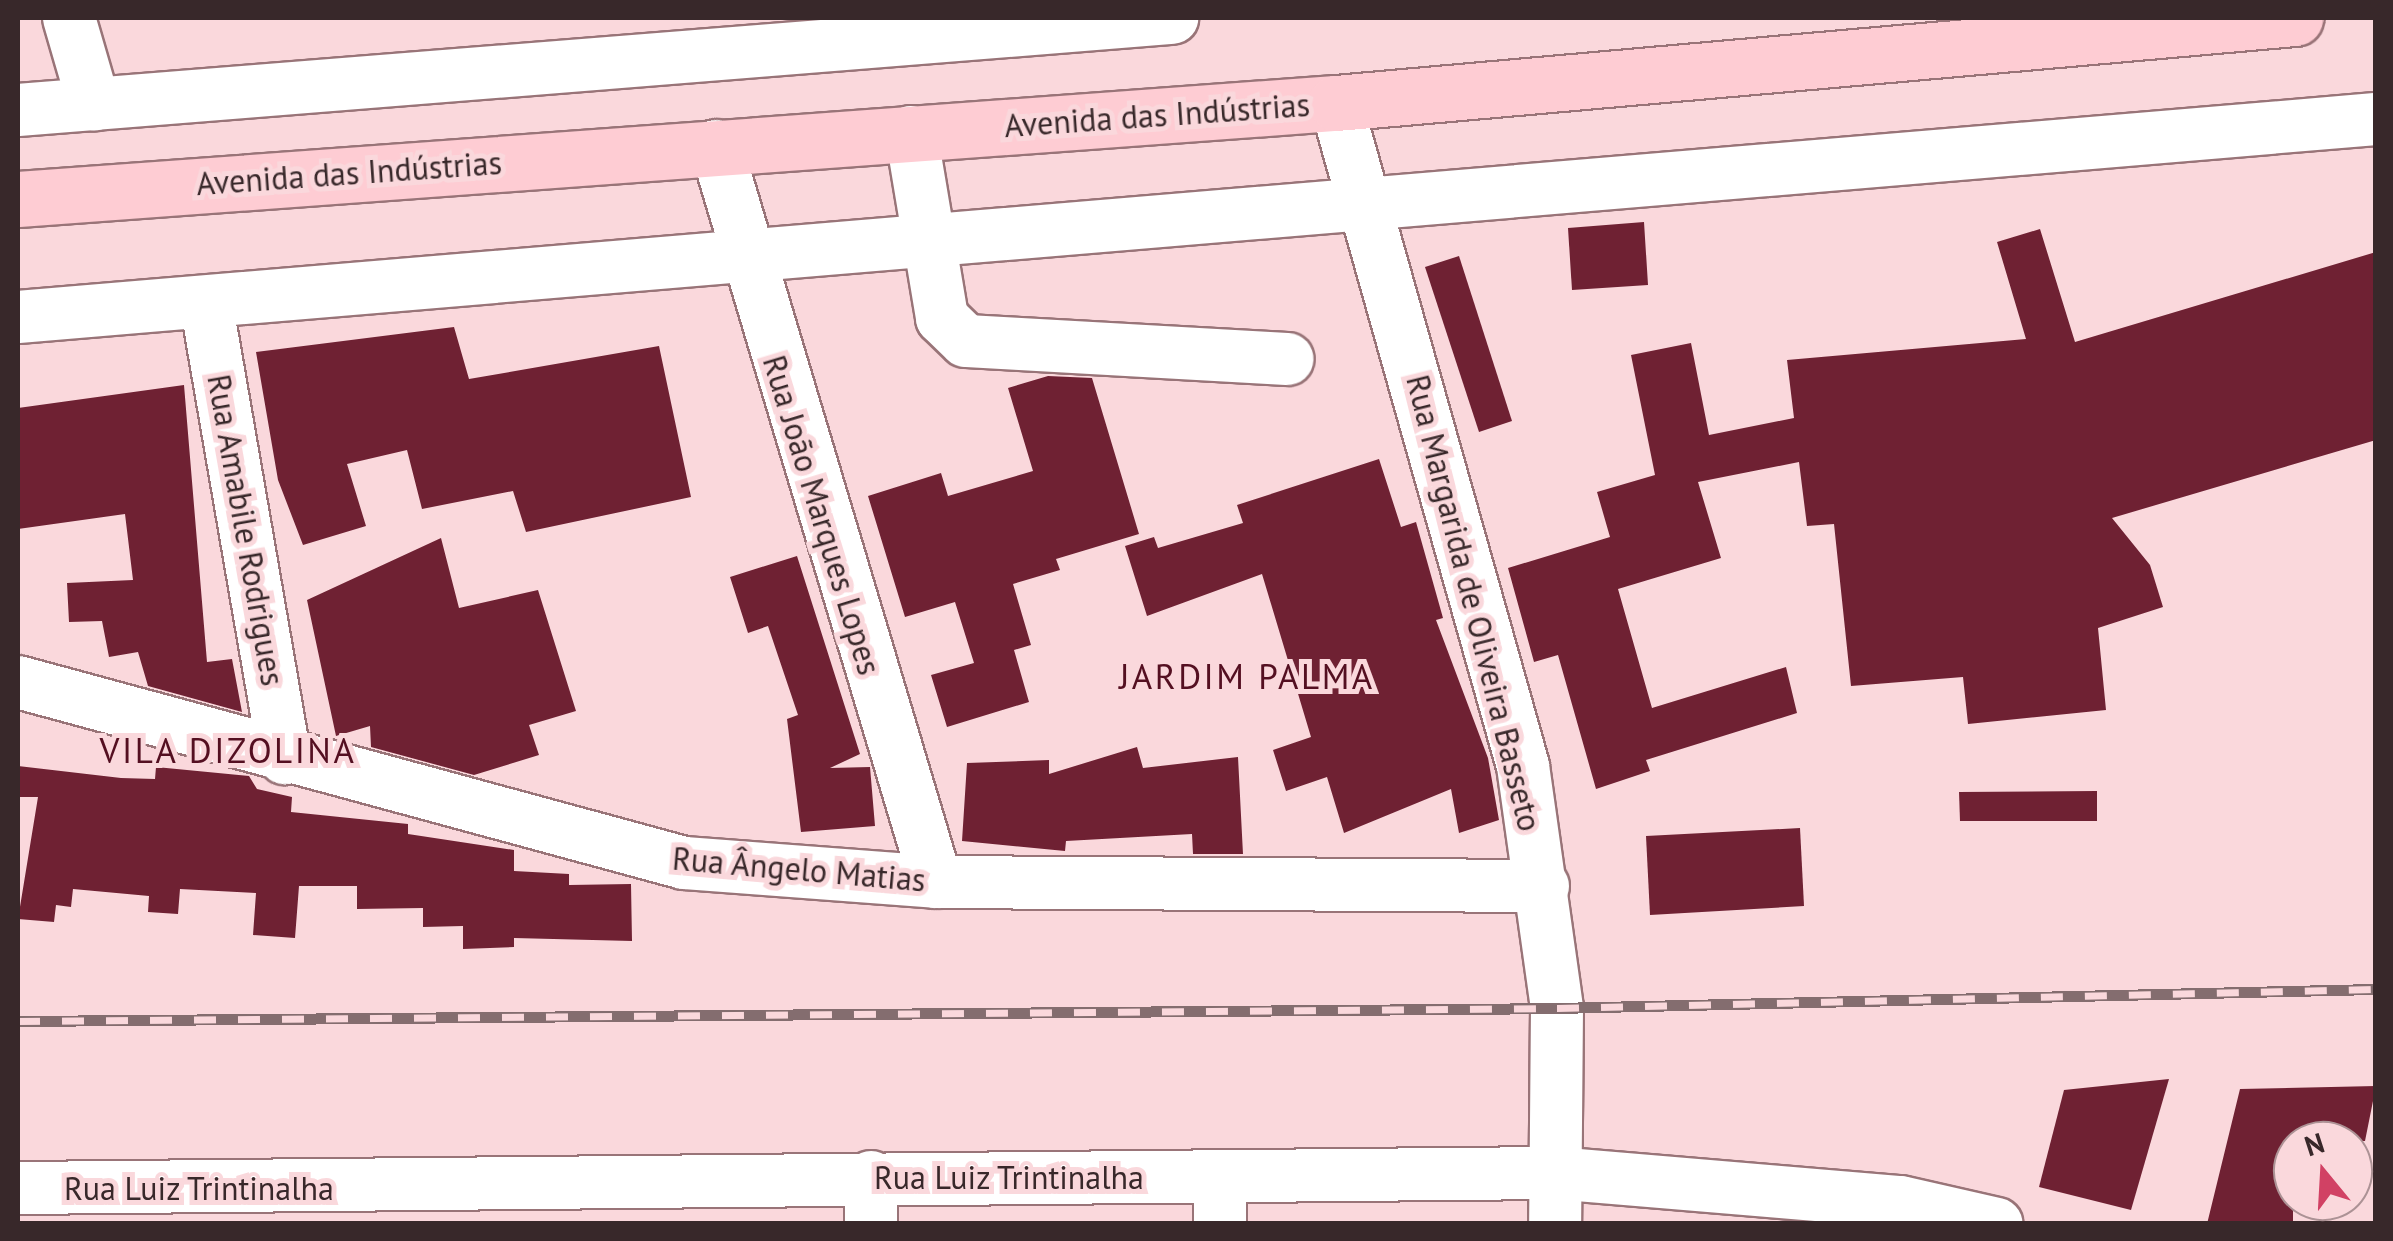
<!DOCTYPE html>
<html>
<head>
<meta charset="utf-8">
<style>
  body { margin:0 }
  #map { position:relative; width:2393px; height:1241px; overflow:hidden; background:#fad8dc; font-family:"PT Sans",sans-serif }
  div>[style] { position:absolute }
  .building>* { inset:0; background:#6f2133 }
  .roads { filter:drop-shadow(2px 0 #997478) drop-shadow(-2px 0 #997478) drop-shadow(0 2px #997478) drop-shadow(0 -2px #997478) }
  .minor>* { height:52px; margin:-26px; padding:0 26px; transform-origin:26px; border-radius:26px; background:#fff }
  .major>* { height:55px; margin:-27.5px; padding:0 27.5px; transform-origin:27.5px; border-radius:27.5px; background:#feccd3 }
  .rail>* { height:11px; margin-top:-5.5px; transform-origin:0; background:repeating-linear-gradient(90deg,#fad8dc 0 22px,#846d6f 0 44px); box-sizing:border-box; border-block:2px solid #846d6f }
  span { translate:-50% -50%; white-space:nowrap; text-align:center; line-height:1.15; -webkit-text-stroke:10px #fad8dc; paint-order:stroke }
  .street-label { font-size:32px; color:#38282a }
  .neighbourhood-label { font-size:35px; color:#540f21; letter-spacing:2.5px }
  .frame { position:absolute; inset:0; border:20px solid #38282a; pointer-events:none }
  .north { position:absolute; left:2273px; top:1121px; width:100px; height:100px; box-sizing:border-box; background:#fad8dc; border:2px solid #ac9295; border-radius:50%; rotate:342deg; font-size:28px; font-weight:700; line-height:40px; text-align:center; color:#38282a }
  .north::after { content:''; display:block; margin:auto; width:35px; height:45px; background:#d14164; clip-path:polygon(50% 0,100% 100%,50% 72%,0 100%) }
</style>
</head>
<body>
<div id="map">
  <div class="building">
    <i style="clip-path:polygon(1644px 222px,1648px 285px,1572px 290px,1568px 228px)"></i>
    <i style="clip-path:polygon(2040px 229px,2075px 342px,2376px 252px,2376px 440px,2112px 518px,2150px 565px,2163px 607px,2098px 628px,2106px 710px,1968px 724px,1963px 677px,1851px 686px,1834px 524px,1807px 526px,1799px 462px,1698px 482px,1721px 558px,1618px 589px,1652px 708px,1786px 667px,1797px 713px,1646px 760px,1650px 771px,1596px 789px,1558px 655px,1534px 662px,1508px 568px,1610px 537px,1597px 492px,1655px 475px,1631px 355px,1691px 343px,1709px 435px,1794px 418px,1787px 360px,2026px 339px,1997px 242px)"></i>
    <i style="clip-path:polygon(1459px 256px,1512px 421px,1479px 432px,1425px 267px)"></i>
    <i style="clip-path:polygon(454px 327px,469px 379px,659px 346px,691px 497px,526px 532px,513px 491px,422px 509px,407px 450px,347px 464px,366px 526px,303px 545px,278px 480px,256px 352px)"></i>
    <i style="clip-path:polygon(1048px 376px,1092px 378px,1139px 534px,1056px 559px,1060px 570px,1013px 584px,1031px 645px,1014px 650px,1029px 702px,947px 727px,931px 675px,974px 663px,955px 602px,905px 617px,868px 496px,941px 473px,948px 496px,1033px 471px,1008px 388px)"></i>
    <i style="clip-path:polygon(184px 385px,207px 662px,232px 659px,242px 712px,148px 686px,138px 652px,109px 657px,102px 621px,69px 622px,67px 583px,133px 580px,125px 514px,18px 529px,18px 408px)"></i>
    <i style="clip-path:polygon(1379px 459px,1401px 527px,1416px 522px,1443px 618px,1436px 620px,1488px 758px,1499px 820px,1459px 833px,1451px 789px,1344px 833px,1327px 777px,1286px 791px,1273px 750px,1311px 737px,1262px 574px,1147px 616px,1125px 546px,1154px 537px,1158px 548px,1243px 523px,1237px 505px)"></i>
    <i style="clip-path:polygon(441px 538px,459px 608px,538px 590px,576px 711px,529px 725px,539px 755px,474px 775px,371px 747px,370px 726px,336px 736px,307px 600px)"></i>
    <i style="clip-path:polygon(797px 556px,860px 754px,830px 768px,870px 767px,875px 826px,801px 832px,787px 719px,798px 715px,768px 626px,748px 633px,730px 577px)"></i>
    <i style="clip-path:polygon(1137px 747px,1143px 768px,1238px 757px,1243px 854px,1193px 854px,1192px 834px,1066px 841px,1065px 851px,962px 841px,967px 763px,1049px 760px,1049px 774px)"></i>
    <i style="clip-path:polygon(18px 766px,121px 778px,155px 779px,156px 767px,249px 776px,257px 789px,292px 797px,291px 812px,408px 824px,408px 834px,514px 850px,514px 871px,569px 874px,569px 885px,631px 884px,632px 941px,514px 938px,514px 947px,463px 949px,463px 926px,423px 927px,423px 908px,357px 909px,357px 886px,299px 886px,295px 938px,253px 935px,256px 893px,180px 889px,178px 914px,148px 912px,149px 896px,73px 889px,71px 907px,56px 905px,54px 922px,18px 919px,38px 797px,18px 797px)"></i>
    <i style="clip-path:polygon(2097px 791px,2097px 821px,1960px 821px,1959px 792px)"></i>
    <i style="clip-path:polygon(1800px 828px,1804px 906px,1650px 915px,1646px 836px)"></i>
    <i style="clip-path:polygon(2169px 1079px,2131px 1210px,2039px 1187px,2064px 1090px)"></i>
    <i style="clip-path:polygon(2376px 1086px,2365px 1141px,2293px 1141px,2293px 1224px,2207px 1224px,2240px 1089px)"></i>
  </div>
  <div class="roads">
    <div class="minor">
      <i style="left:69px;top:18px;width:90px;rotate:73.8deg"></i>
      <i style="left:1336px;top:103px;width:689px;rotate:74.25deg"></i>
      <i style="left:1523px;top:766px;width:244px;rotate:82deg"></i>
      <i style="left:1557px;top:1008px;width:216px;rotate:90.5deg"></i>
      <i style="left:18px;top:110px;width:1158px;rotate:-4.56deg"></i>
      <i style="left:911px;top:132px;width:189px;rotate:80.5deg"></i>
      <i style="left:942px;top:318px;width:33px;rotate:44deg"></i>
      <i style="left:966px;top:341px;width:322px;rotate:3.2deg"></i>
      <i style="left:716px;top:146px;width:768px;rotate:73.36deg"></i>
      <i style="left:206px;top:302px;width:463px;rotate:80.2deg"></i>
      <i style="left:18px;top:317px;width:2366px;rotate:-4.8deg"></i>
      <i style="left:18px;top:682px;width:690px;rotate:15.2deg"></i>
      <i style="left:684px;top:863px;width:253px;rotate:4.3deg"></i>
      <i style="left:936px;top:882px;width:607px;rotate:0.38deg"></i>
      <i style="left:871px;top:1177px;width:47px;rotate:90deg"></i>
      <i style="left:18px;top:1188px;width:1536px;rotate:-0.56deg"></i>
      <i style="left:1554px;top:1173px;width:348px;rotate:4.8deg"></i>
      <i style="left:1901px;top:1202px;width:98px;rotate:12.9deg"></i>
      <i style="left:1220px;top:1224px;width:48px;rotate:-90deg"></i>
    </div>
    <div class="major">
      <i style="left:18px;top:199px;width:1321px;rotate:-4.17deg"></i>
      <i style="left:1336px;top:103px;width:963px;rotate:-5.07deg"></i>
    </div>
  </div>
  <div class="rail">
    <i style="left:18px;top:1021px;width:1539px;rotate:-0.48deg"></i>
    <i style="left:1557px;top:1008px;width:819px;rotate:-1.33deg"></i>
  </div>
  <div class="street-label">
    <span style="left:1157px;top:115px;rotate:-4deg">Avenida das Indústrias</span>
    <span style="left:349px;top:173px;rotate:-4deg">Avenida das Indústrias</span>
    <span style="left:822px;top:515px;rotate:73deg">Rua João Marques Lopes</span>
    <span style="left:246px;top:530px;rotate:80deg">Rua Amabile Rodrigues</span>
    <span style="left:1474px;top:603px;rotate:76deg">Rua Margarida de Oliveira Basseto</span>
    <span style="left:799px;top:869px;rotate:5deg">Rua Ângelo Matias</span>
    <span style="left:1009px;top:1177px">Rua Luiz Trintinalha</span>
    <span style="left:199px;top:1188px">Rua Luiz Trintinalha</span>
  </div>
  <div class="neighbourhood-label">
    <span style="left:1247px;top:676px">JARDIM PALMA</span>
    <span style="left:228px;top:750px">VILA DIZOLINA</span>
  </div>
  <div class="frame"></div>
  <div class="north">N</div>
</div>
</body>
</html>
